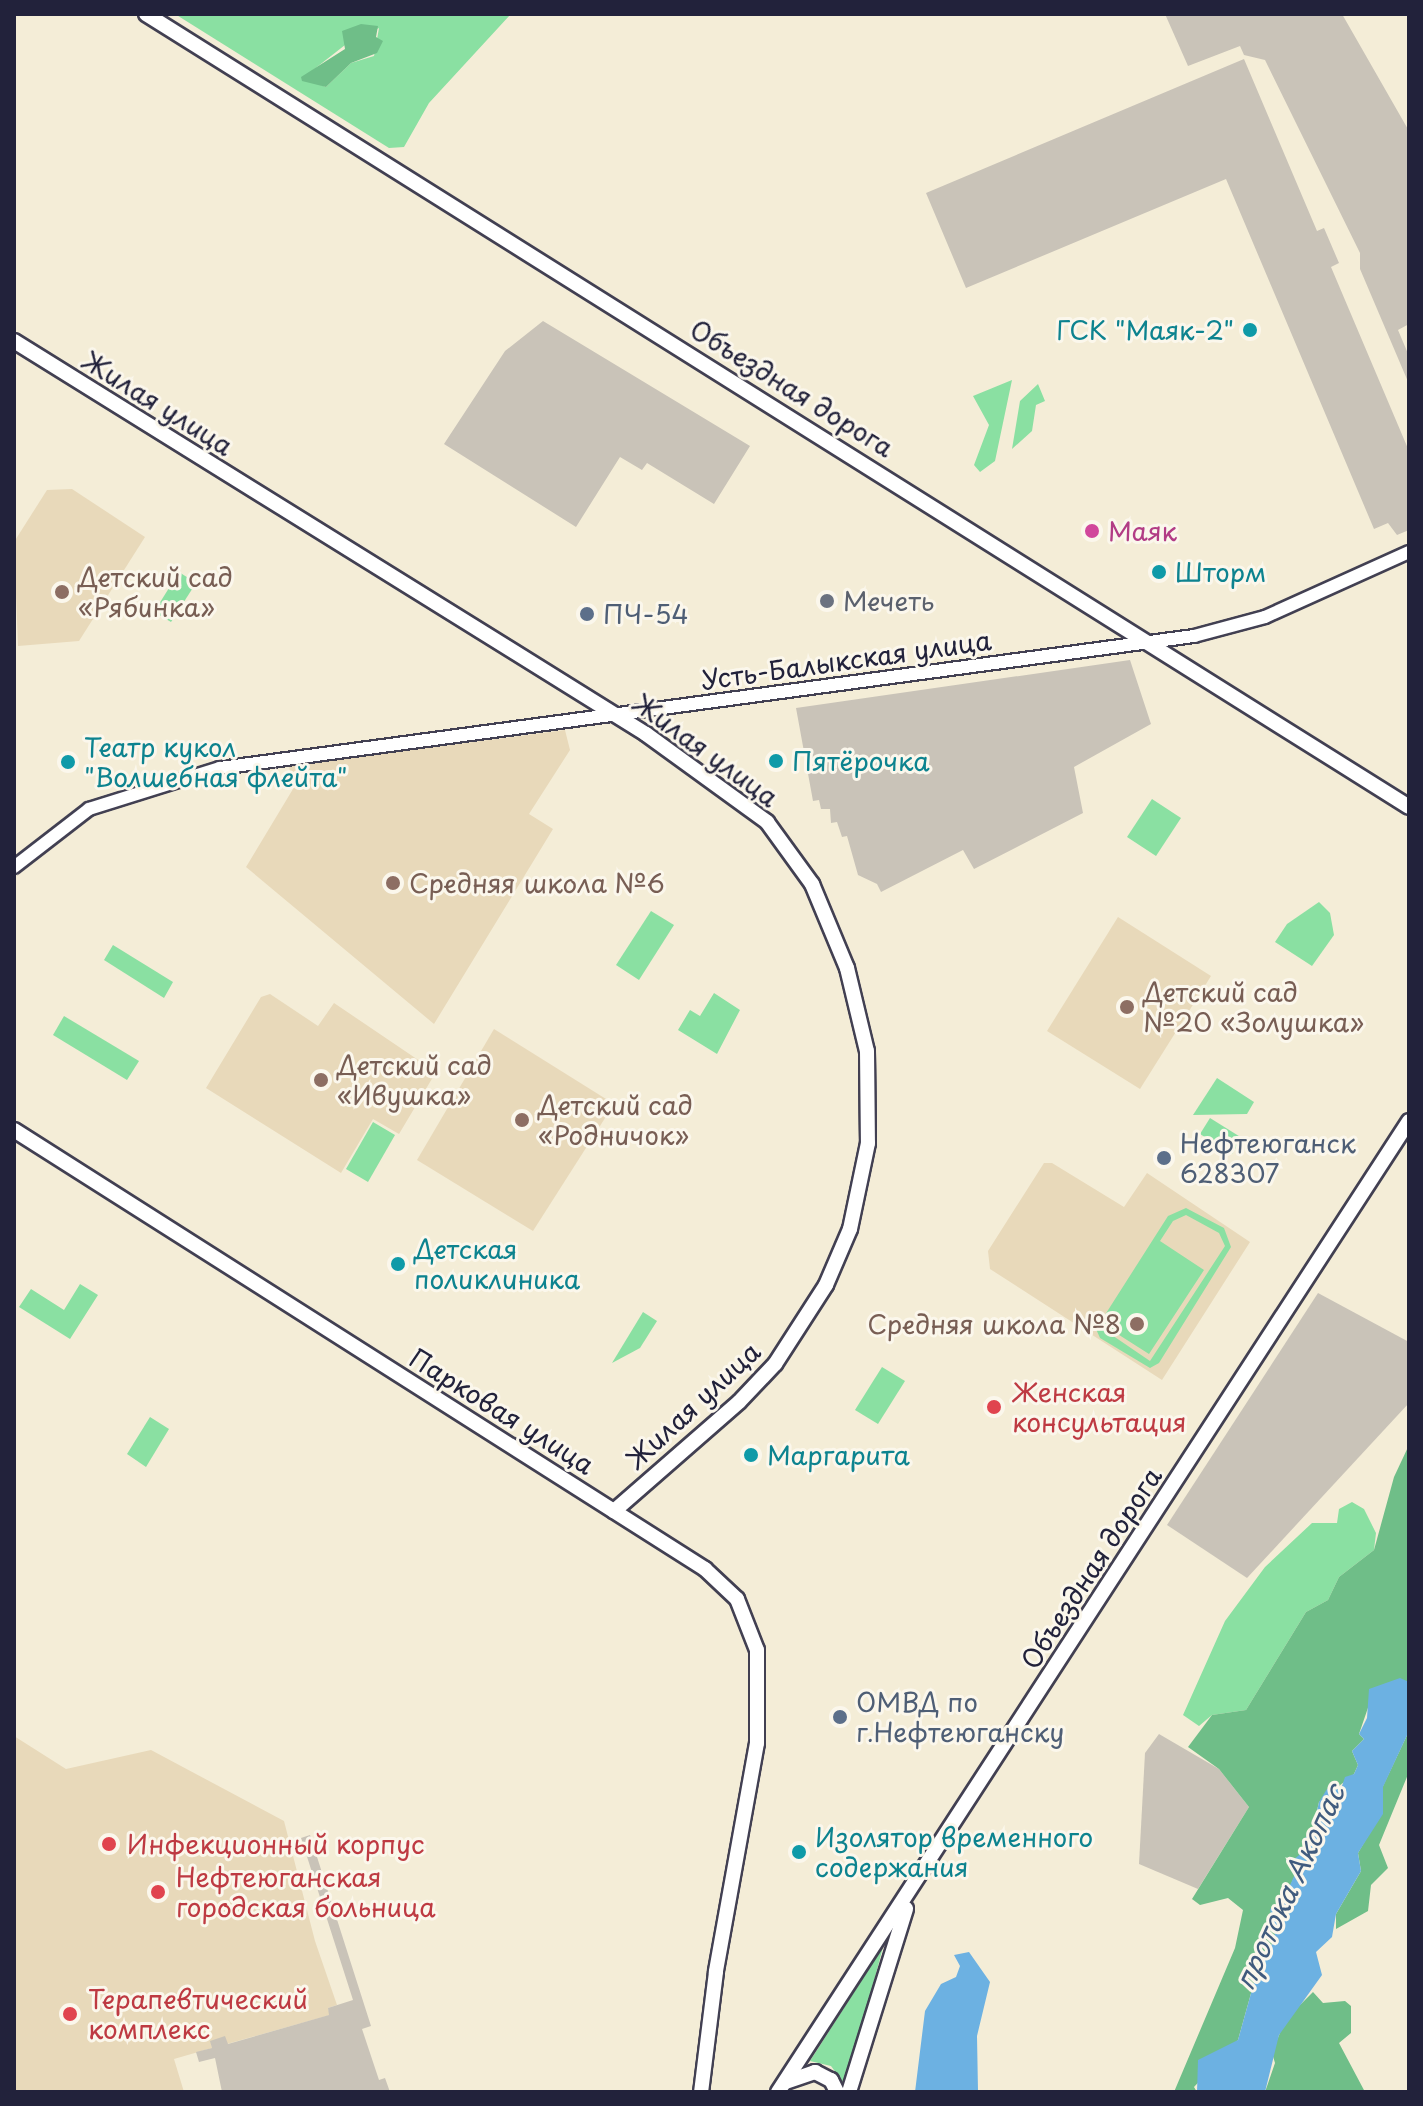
<!DOCTYPE html>
<html>
<head>
<meta charset="utf-8">
<style>
  body { margin:0 }
  #map { position:relative; width:1423px; height:2106px; overflow:hidden; background:#f4edd7; font-family:"Playpen Sans",sans-serif }
  div>[style] { position:absolute }
  .built>* { inset:0; background:#e8d9ba }
  .industrial>* { inset:0; background:#c9c3b8 }
  .green>* { inset:0; background:#8ae0a2 }
  .forest>* { inset:0; background:#6fbe88 }
  .water>* { inset:0; background:#6cb1e2 }
  .roads { filter:drop-shadow(2px 0 #424052) drop-shadow(-2px 0 #424052) drop-shadow(0 2px #424052) drop-shadow(0 -2px #424052) }
  .minor>* { height:12px; margin:-6px; padding:0 6px; transform-origin:6px; border-radius:6px; background:#fff }
  .major>* { height:14px; margin:-7px; padding:0 7px; transform-origin:7px; border-radius:7px; background:#fff }
  .dots>* { width:22px; height:22px; translate:-50% -50%; box-sizing:border-box; border:4px solid #fbf7ec; border-radius:50% }
  span { translate:-50% -50%; white-space:nowrap; text-align:center; line-height:1.15; -webkit-text-stroke:6px #fbf7ec; paint-order:stroke }
  .culture-label { font-size:26px; color:#0d838f }
  .right { translate:-100% -50%; text-align:right }
  .left { translate:0 -50%; text-align:left }
  .street-label { font-size:26px; color:#22223b }
  .hotel-label { font-size:26px; color:#b23c85 }
  .education-label { font-size:26px; color:#785e54 }
  .worship-label { font-size:26px; color:#5b616d }
  .service-label { font-size:26px; color:#4e5e75 }
  .health-label { font-size:26px; color:#be3a42 }
  .water-label { font-size:28px; color:#405b7e; font-style:italic }
  .frame { position:absolute; inset:0; border:16px solid #22223b; pointer-events:none }
</style>
</head>
<body>
<div id="map">
  <div class="built">
    <i style="clip-path:polygon(72px 489px,145px 537px,79px 641px,18px 646px,14px 542px,47px 490px)"></i>
    <i style="clip-path:polygon(565px 730px,570px 750px,529px 814px,553px 829px,434px 1024px,246px 867px,293px 789px,289px 766px)"></i>
    <i style="clip-path:polygon(1118px 917px,1211px 976px,1140px 1089px,1047px 1031px)"></i>
    <i style="clip-path:polygon(270px 994px,318px 1026px,334px 1003px,436px 1072px,399px 1134px,373px 1119px,341px 1173px,206px 1088px,261px 997px)"></i>
    <i style="clip-path:polygon(494px 1029px,614px 1104px,533px 1231px,417px 1160px)"></i>
    <i style="clip-path:polygon(1044px 1163px,1052px 1163px,1124px 1207px,1147px 1173px,1250px 1242px,1162px 1380px,990px 1269px,988px 1251px)"></i>
    <i style="clip-path:polygon(14px 1736px,66px 1769px,151px 1750px,284px 1821px,315px 1941px,337px 2005px,328px 2008px,330px 2015px,227px 2044px,211px 2041px,212px 2048px,174px 2059px,184px 2092px,14px 2092px)"></i>
  </div>
  <div class="industrial">
    <i style="clip-path:polygon(1165px 14px,1342px 14px,1409px 131px,1409px 324px,1398px 330px,1409px 356px,1409px 384px,1360px 269px,1360px 253px,1265px 60px,1244px 55px,1240px 46px,1188px 66px)"></i>
    <i style="clip-path:polygon(1244px 59px,1317px 231px,1324px 228px,1339px 263px,1331px 267px,1409px 451px,1409px 530px,1397px 535px,1388px 523px,1374px 529px,1226px 179px,966px 288px,926px 193px)"></i>
    <i style="clip-path:polygon(543px 321px,750px 446px,714px 504px,647px 463px,642px 470px,620px 457px,576px 527px,444px 444px,505px 351px)"></i>
    <i style="clip-path:polygon(1130px 660px,1151px 724px,1074px 767px,1083px 813px,974px 869px,963px 850px,881px 892px,877px 884px,858px 875px,847px 836px,842px 837px,837px 822px,831px 823px,830px 809px,821px 809px,819px 800px,813px 801px,796px 708px)"></i>
    <i style="clip-path:polygon(1318px 1293px,1409px 1342px,1409px 1403px,1247px 1578px,1167px 1525px)"></i>
    <i style="clip-path:polygon(1159px 1734px,1219px 1769px,1249px 1807px,1198px 1889px,1139px 1864px,1145px 1753px)"></i>
    <i style="clip-path:polygon(310px 1835px,371px 2026px,362px 2029px,379px 2080px,385px 2078px,390px 2092px,222px 2092px,215px 2058px,199px 2062px,196px 2052px,212px 2048px,210px 2041px,225px 2036px,228px 2044px,329px 2015px,328px 2008px,353px 2000px,301px 1838px)"></i>
  </div>
  <div class="green">
    <i style="clip-path:polygon(evenodd,175px 14px,511px 14px,429px 103px,404px 147px,389px 148px,175px 14px,379px 28px,374px 56px,351px 63px,326px 87px,310px 81px,308px 74px,345px 45px,379px 28px)"></i>
    <i style="clip-path:polygon(1012px 380px,995px 461px,980px 472px,974px 465px,989px 425px,973px 396px)"></i>
    <i style="clip-path:polygon(1038px 384px,1045px 401px,1036px 405px,1032px 431px,1012px 449px,1020px 401px)"></i>
    <i style="clip-path:polygon(179px 572px,196px 583px,171px 622px,154px 612px)"></i>
    <i style="clip-path:polygon(1152px 799px,1181px 818px,1156px 856px,1127px 837px)"></i>
    <i style="clip-path:polygon(1319px 902px,1330px 913px,1334px 935px,1312px 966px,1275px 942px,1287px 924px)"></i>
    <i style="clip-path:polygon(651px 911px,674px 925px,639px 980px,616px 965px)"></i>
    <i style="clip-path:polygon(113px 945px,173px 982px,164px 998px,104px 960px)"></i>
    <i style="clip-path:polygon(714px 993px,740px 1010px,717px 1054px,678px 1030px,690px 1010px,700px 1016px)"></i>
    <i style="clip-path:polygon(64px 1016px,139px 1061px,127px 1080px,53px 1035px)"></i>
    <i style="clip-path:polygon(1217px 1078px,1254px 1102px,1247px 1114px,1193px 1115px)"></i>
    <i style="clip-path:polygon(1210px 1118px,1242px 1138px,1232px 1154px,1200px 1134px)"></i>
    <i style="clip-path:polygon(373px 1122px,395px 1135px,368px 1182px,346px 1169px)"></i>
    <i style="clip-path:polygon(evenodd,1186px 1208px,1224px 1228px,1231px 1247px,1159px 1363px,1150px 1368px,1100px 1338px,1096px 1329px,1168px 1216px,1186px 1208px,1186px 1215px,1219px 1233px,1225px 1246px,1150px 1361px,1103px 1329px,1105px 1326px,1149px 1354px,1204px 1270px,1160px 1241px,1173px 1221px,1186px 1215px)"></i>
    <i style="clip-path:polygon(80px 1284px,98px 1295px,70px 1339px,19px 1307px,31px 1289px,64px 1310px)"></i>
    <i style="clip-path:polygon(643px 1312px,657px 1321px,640px 1348px,612px 1363px)"></i>
    <i style="clip-path:polygon(882px 1367px,905px 1381px,878px 1424px,855px 1410px)"></i>
    <i style="clip-path:polygon(150px 1417px,169px 1429px,146px 1467px,127px 1454px)"></i>
    <i style="clip-path:polygon(1352px 1502px,1364px 1509px,1376px 1533px,1374px 1550px,1339px 1577px,1328px 1600px,1306px 1612px,1246px 1710px,1212px 1715px,1199px 1726px,1183px 1715px,1225px 1621px,1265px 1567px,1312px 1523px,1337px 1523px,1339px 1509px)"></i>
    <i style="clip-path:polygon(883px 1947px,855px 2053px,845px 2085px,831px 2066px,810px 2061px)"></i>
  </div>
  <div class="forest">
    <i style="clip-path:polygon(361px 24px,378px 26px,376px 37px,383px 41px,377px 53px,351px 63px,326px 87px,302px 81px,301px 77px,345px 49px,342px 31px)"></i>
    <i style="clip-path:polygon(1409px 1445px,1409px 1682px,1371px 1699px,1359px 1734px,1364px 1739px,1352px 1751px,1358px 1765px,1354px 1774px,1319px 1802px,1308px 1848px,1283px 1901px,1271px 1909px,1276px 1940px,1262px 1954px,1238px 2040px,1194px 2087px,1197px 2092px,1174px 2092px,1235px 1948px,1243px 1910px,1228px 1898px,1200px 1905px,1192px 1899px,1249px 1807px,1219px 1769px,1188px 1747px,1212px 1715px,1246px 1710px,1306px 1612px,1328px 1600px,1339px 1577px,1374px 1550px,1394px 1477px)"></i>
    <i style="clip-path:polygon(1409px 1731px,1409px 1772px,1379px 1845px,1388px 1868px,1371px 1885px,1368px 1911px,1336px 1929px,1336px 1914px,1361px 1871px,1358px 1853px,1383px 1810px,1383px 1786px)"></i>
    <i style="clip-path:polygon(1313px 1992px,1323px 2003px,1345px 2001px,1351px 2006px,1351px 2033px,1339px 2043px,1365px 2092px,1265px 2092px,1275px 2063px,1272px 2053px,1285px 2020px)"></i>
  </div>
  <div class="water">
    <i style="clip-path:polygon(1400px 1678px,1409px 1682px,1409px 1731px,1383px 1787px,1383px 1814px,1358px 1853px,1361px 1871px,1336px 1914px,1332px 1937px,1316px 1952px,1322px 1975px,1279px 2035px,1265px 2092px,1197px 2092px,1198px 2060px,1238px 2040px,1262px 1954px,1276px 1941px,1270px 1909px,1283px 1901px,1295px 1874px,1293px 1860px,1308px 1848px,1305px 1838px,1313px 1828px,1319px 1802px,1327px 1789px,1341px 1789px,1345px 1777px,1354px 1774px,1358px 1765px,1352px 1751px,1364px 1739px,1359px 1734px,1367px 1718px,1369px 1689px)"></i>
    <i style="clip-path:polygon(969px 1952px,990px 1982px,977px 2036px,978px 2091px,915px 2092px,925px 2011px,941px 1984px,956px 1977px,960px 1966px,954px 1955px)"></i>
  </div>
  <div class="roads">
    <div class="minor">
      <i style="left:14px;top:867px;width:95px;rotate:-37.7deg"></i>
      <i style="left:89px;top:809px;width:137px;rotate:-17.4deg"></i>
      <i style="left:220px;top:768px;width:983px;rotate:-7.72deg"></i>
      <i style="left:1194px;top:636px;width:73px;rotate:-15deg"></i>
      <i style="left:1265px;top:617px;width:158px;rotate:-24.3deg"></i>
    </div>
    <div class="major">
      <i style="left:146px;top:14px;width:1491px;rotate:32.12deg"></i>
      <i style="left:14px;top:341px;width:744px;rotate:31.87deg"></i>
      <i style="left:646px;top:734px;width:150px;rotate:36deg"></i>
      <i style="left:767px;top:822px;width:77px;rotate:54deg"></i>
      <i style="left:812px;top:884px;width:91px;rotate:67.4deg"></i>
      <i style="left:847px;top:968px;width:85px;rotate:76.5deg"></i>
      <i style="left:867px;top:1051px;width:92px;rotate:89.4deg"></i>
      <i style="left:868px;top:1143px;width:88px;rotate:101.8deg"></i>
      <i style="left:850px;top:1229px;width:61px;rotate:113.2deg"></i>
      <i style="left:826px;top:1285px;width:94px;rotate:122.8deg"></i>
      <i style="left:775px;top:1364px;width:52px;rotate:133.5deg"></i>
      <i style="left:739px;top:1402px;width:166px;rotate:138.9deg"></i>
      <i style="left:14px;top:1130px;width:819px;rotate:32.43deg"></i>
      <i style="left:705px;top:1569px;width:44px;rotate:43.2deg"></i>
      <i style="left:737px;top:1599px;width:55px;rotate:68.6deg"></i>
      <i style="left:757px;top:1650px;width:93px;rotate:90deg"></i>
      <i style="left:757px;top:1743px;width:233px;rotate:100.2deg"></i>
      <i style="left:716px;top:1972px;width:121px;rotate:97.1deg"></i>
      <i style="left:786px;top:2082px;width:31px;rotate:-19deg"></i>
      <i style="left:815px;top:2072px;width:18px;rotate:27deg"></i>
      <i style="left:831px;top:2080px;width:13px;rotate:63deg"></i>
      <i style="left:778px;top:2092px;width:1158px;rotate:-56.98deg"></i>
      <i style="left:849px;top:2092px;width:192px;rotate:-72.7deg"></i>
    </div>
  </div>
  <div class="dots">
    <i style="left:1250px;top:330px;background:#0f9aa8"></i>
    <i style="left:1092px;top:531px;background:#d1479c"></i>
    <i style="left:1159px;top:572px;background:#0f9aa8"></i>
    <i style="left:62px;top:592px;background:#8d6e63"></i>
    <i style="left:827px;top:601px;background:#6b7280"></i>
    <i style="left:587px;top:614px;background:#5c6f8a"></i>
    <i style="left:776px;top:761px;background:#0f9aa8"></i>
    <i style="left:68px;top:762px;background:#0f9aa8"></i>
    <i style="left:393px;top:883px;background:#8d6e63"></i>
    <i style="left:1127px;top:1007px;background:#8d6e63"></i>
    <i style="left:321px;top:1080px;background:#8d6e63"></i>
    <i style="left:522px;top:1120px;background:#8d6e63"></i>
    <i style="left:1164px;top:1158px;background:#5c6f8a"></i>
    <i style="left:398px;top:1264px;background:#0f9aa8"></i>
    <i style="left:1137px;top:1324px;background:#8d6e63"></i>
    <i style="left:994px;top:1407px;background:#e0444e"></i>
    <i style="left:751px;top:1455px;background:#0f9aa8"></i>
    <i style="left:840px;top:1717px;background:#5c6f8a"></i>
    <i style="left:109px;top:1844px;background:#e0444e"></i>
    <i style="left:799px;top:1852px;background:#0f9aa8"></i>
    <i style="left:158px;top:1892px;background:#e0444e"></i>
    <i style="left:70px;top:2014px;background:#e0444e"></i>
  </div>
  <div class="culture-label">
    <span class="right" style="left:1234px;top:330px">ГСК "Маяк-2"</span>
    <span class="left" style="left:1175px;top:572px">Шторм</span>
    <span class="left" style="left:84px;top:762px">Театр кукол<br>"Волшебная флейта"</span>
    <span class="left" style="left:792px;top:761px">Пятёрочка</span>
    <span class="left" style="left:414px;top:1264px">Детская<br>поликлиника</span>
    <span class="left" style="left:767px;top:1455px">Маргарита</span>
    <span class="left" style="left:815px;top:1852px">Изолятор временного<br>содержания</span>
  </div>
  <div class="street-label">
    <span style="left:792px;top:388px;rotate:32deg">Объездная дорога</span>
    <span style="left:158px;top:403px;rotate:32deg">Жилая улица</span>
    <span style="left:846px;top:660px;rotate:-8deg">Усть-Балыкская улица</span>
    <span style="left:706px;top:750px;rotate:36deg">Жилая улица</span>
    <span style="left:693px;top:1405px;rotate:-43deg">Жилая улица</span>
    <span style="left:502px;top:1411px;rotate:32deg">Парковая улица</span>
    <span style="left:1091px;top:1568px;rotate:-57deg">Объездная дорога</span>
  </div>
  <div class="hotel-label">
    <span class="left" style="left:1108px;top:531px">Маяк</span>
  </div>
  <div class="education-label">
    <span class="left" style="left:78px;top:592px">Детский сад<br>«Рябинка»</span>
    <span class="left" style="left:409px;top:883px">Средняя школа №6</span>
    <span class="left" style="left:1143px;top:1007px">Детский сад<br>№20 «Золушка»</span>
    <span class="left" style="left:337px;top:1080px">Детский сад<br>«Ивушка»</span>
    <span class="left" style="left:538px;top:1120px">Детский сад<br>«Родничок»</span>
    <span class="right" style="left:1121px;top:1324px">Средняя школа №8</span>
  </div>
  <div class="worship-label">
    <span class="left" style="left:843px;top:601px">Мечеть</span>
  </div>
  <div class="service-label">
    <span class="left" style="left:603px;top:614px">ПЧ-54</span>
    <span class="left" style="left:1180px;top:1158px">Нефтеюганск<br>628307</span>
    <span class="left" style="left:856px;top:1717px">ОМВД по<br>г.Нефтеюганску</span>
  </div>
  <div class="health-label">
    <span class="left" style="left:1012px;top:1407px">Женская<br>консультация</span>
    <span class="left" style="left:127px;top:1844px">Инфекционный корпус</span>
    <span class="left" style="left:176px;top:1892px">Нефтеюганская<br>городская больница</span>
    <span class="left" style="left:88px;top:2014px">Терапевтический<br>комплекс</span>
  </div>
  <div class="water-label">
    <span style="left:1289px;top:1887px;rotate:-65deg">протока Акопас</span>
  </div>
  <div class="frame"></div>
</div>
</body>
</html>
